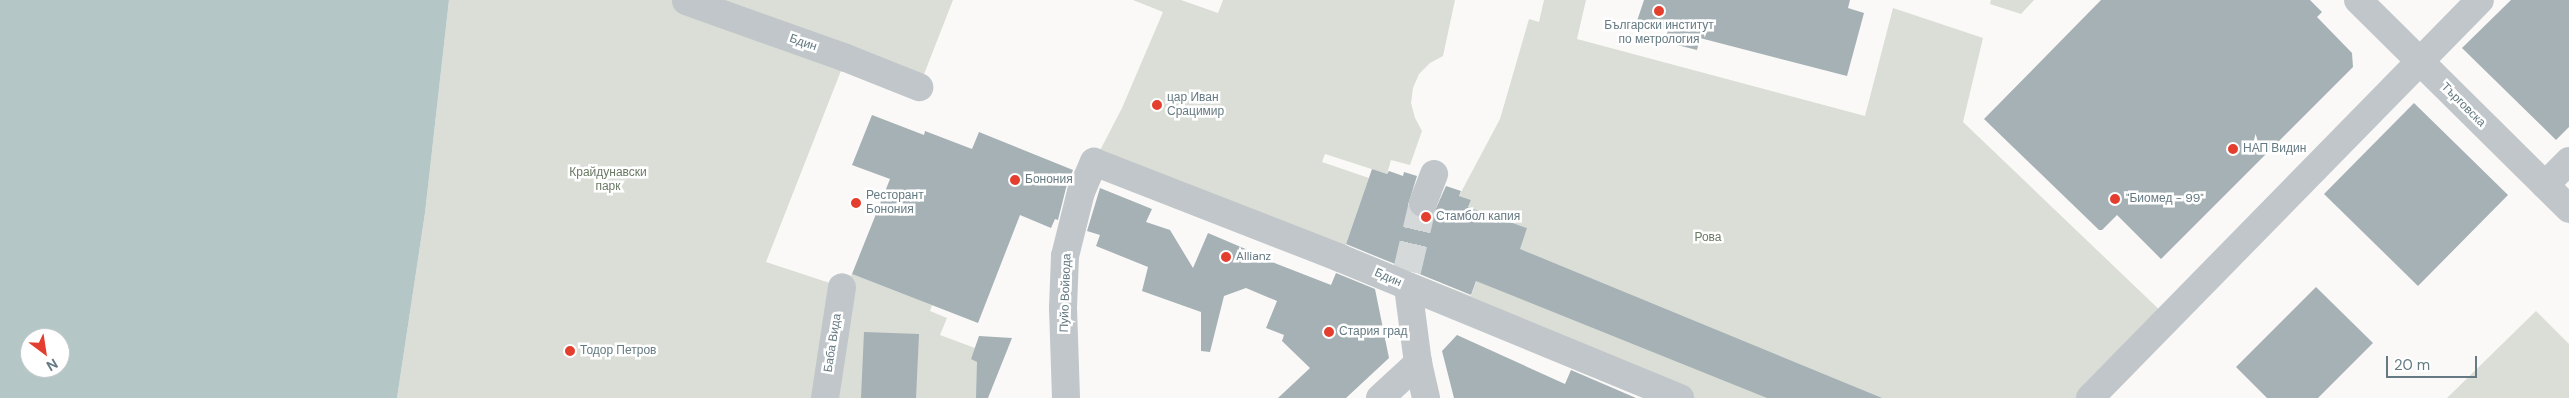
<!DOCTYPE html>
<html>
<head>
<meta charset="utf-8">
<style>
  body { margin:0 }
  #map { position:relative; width:2569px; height:398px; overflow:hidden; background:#faf9f7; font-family:"DM Sans",sans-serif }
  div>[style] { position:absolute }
  .green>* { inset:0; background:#daded6 }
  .water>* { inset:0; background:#b5c6c7 }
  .building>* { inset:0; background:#a5b1b5 }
  .street-tunnel>* { height:28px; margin-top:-14px; transform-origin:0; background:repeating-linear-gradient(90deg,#d5d9da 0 28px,transparent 0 42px) }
  .street>* { height:28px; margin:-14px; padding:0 14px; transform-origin:14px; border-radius:14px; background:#c0c6c9 }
  .dots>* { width:14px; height:14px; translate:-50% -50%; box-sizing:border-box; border:2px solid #fff; border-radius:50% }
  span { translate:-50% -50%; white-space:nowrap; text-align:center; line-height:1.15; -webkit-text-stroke:5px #fff; paint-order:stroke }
  .poi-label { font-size:12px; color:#657a82 }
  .left { translate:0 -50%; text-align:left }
  .street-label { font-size:12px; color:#657a82 }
  .park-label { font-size:12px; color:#6b7a64 }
  .north { position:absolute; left:20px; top:328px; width:50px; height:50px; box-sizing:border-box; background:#fff; border:1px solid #c1cacd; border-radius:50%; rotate:149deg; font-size:14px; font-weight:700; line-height:20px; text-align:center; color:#657a82 }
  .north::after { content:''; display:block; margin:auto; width:18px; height:22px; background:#e33e2e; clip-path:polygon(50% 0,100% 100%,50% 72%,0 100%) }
  .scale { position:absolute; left:2386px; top:356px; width:91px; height:22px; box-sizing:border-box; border:2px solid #657a82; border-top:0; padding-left:6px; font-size:15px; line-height:18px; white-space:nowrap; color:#657a82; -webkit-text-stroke:4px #fff; paint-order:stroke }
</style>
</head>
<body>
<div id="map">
  <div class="green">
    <i style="clip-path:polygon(449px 0,953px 0,919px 87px,846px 58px,766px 262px,842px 287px,852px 274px,932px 305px,930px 311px,947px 318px,940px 335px,975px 348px,971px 359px,981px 363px,976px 398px,397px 398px,425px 213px)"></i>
    <i style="clip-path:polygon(1133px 0,1181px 0,1218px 13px,1223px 0,1455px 0,1443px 56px,1430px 63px,1419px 74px,1413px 88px,1411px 103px,1415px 118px,1422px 131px,1410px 165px,1391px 160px,1387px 174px,1325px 154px,1322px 162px,1369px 178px,1343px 252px,1094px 162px,1122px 108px,1163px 12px)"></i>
    <i style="clip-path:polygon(1544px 0,1586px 0,1577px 39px,1865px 116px,1893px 8px,1983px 38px,1963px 122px,2167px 317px,2090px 398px,1680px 398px,1403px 285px,1407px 271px,1471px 296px,1494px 231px,1522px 241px,1527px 228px,1468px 207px,1471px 200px,1459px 196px,1500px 119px,1529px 19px,1539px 22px)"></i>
    <i style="clip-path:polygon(1991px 0,2034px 0,2021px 14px,1990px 4px)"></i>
    <i style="clip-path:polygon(2536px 311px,2569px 344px,2569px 398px,2447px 398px)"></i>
  </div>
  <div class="water">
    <i style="clip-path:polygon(evenodd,0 0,449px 0,425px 213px,397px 398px,0 398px,0 0,30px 338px,60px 338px,60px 368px,30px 368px,30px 338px)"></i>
  </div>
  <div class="building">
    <i style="clip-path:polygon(1644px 0,1850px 0,1848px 8px,1864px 13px,1847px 76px,1700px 38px,1697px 50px,1665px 42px,1668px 30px,1637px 21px)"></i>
    <i style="clip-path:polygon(2101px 0,2310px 0,2322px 12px,2317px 17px,2352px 53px,2353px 67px,2161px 259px,2117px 215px,2102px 230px,2099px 230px,1984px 119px)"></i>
    <i style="clip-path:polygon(2511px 0,2569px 0,2569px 127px,2556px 140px,2462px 48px)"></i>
    <i style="clip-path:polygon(2414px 103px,2508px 195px,2418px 286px,2324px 194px)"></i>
    <i style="clip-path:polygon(872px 115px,924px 135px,925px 131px,972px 149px,979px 132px,1073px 170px,1066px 188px,1058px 220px,1055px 219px,1051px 228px,1020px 215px,978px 323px,852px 274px,890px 179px,852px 165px)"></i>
    <i style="clip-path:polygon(1372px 169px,1387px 174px,1389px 171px,1403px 176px,1404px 172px,1417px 176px,1408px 205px,1411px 212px,1417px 217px,1426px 218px,1433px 215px,1446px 186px,1461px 191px,1459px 196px,1471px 200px,1468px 207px,1527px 228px,1520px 249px,1882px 398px,1767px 398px,1476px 281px,1471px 295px,1346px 244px)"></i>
    <i style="clip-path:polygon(1100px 188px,1152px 209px,1146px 222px,1170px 230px,1193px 268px,1208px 233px,1255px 253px,1254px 255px,1331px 285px,1336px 273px,1375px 289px,1389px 358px,1346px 398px,1278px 398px,1310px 368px,1282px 341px,1284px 335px,1266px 328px,1277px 301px,1246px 288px,1224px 296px,1210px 352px,1201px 351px,1201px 312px,1142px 291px,1148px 267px,1096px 246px,1100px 235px,1087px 231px)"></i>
    <i style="clip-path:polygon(2316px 287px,2373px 343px,2318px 398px,2267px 398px,2236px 367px)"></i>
    <i style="clip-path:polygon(864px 332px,919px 334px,916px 398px,861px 398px)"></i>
    <i style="clip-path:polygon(1457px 335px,1565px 384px,1571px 370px,1636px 398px,1454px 398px,1442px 351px)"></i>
    <i style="clip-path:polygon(979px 336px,1012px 338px,988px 398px,976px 398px,977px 362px,971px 359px)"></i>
  </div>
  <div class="street-tunnel">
    <i style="left:1407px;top:271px;width:70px;rotate:-76.8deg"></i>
  </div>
  <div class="street">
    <i style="left:2358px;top:0;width:297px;rotate:44.7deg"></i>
    <i style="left:686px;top:1px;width:170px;rotate:19.6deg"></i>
    <i style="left:846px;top:58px;width:79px;rotate:21.7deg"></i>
    <i style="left:2545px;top:185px;width:34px;rotate:-45deg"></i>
    <i style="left:1423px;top:203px;width:31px;rotate:-69deg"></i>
    <i style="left:1408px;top:287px;width:77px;rotate:82.5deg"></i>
    <i style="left:1418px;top:363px;width:36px;rotate:77deg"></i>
    <i style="left:825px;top:398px;width:112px;rotate:-81.3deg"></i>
    <i style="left:1066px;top:398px;width:90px;rotate:-91.9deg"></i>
    <i style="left:1063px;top:308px;width:52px;rotate:-87.8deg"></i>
    <i style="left:1065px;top:256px;width:66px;rotate:-76deg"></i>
    <i style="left:1081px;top:192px;width:33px;rotate:-67deg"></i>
    <i style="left:1094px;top:162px;width:264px;rotate:21.3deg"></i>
    <i style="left:1340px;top:258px;width:368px;rotate:22.4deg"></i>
    <i style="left:1380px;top:398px;width:52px;rotate:-42.6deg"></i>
    <i style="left:2090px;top:398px;width:557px;rotate:-45.58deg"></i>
  </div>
  <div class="dots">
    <i style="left:1659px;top:11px;background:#e33e2e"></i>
    <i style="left:1157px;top:105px;background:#e33e2e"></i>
    <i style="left:2233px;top:149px;background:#e33e2e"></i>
    <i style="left:1015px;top:180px;background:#e33e2e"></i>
    <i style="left:2115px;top:199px;background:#e33e2e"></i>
    <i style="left:856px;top:203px;background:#e33e2e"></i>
    <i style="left:1426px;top:217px;background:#e33e2e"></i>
    <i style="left:1226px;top:257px;background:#e33e2e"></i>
    <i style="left:1329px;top:332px;background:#e33e2e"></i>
    <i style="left:570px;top:351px;background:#e33e2e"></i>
  </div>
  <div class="poi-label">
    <span style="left:1659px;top:33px">Български институт<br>по метрология</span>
    <span class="left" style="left:1167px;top:105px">цар Иван<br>Срацимир</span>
    <span class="left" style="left:2243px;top:149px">НАП Видин</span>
    <span class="left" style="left:1025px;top:180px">Бонония</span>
    <span class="left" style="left:866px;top:203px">Ресторант<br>Бонония</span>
    <span class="left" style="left:2126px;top:199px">"Биомед - 99"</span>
    <span class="left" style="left:1436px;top:217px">Стамбол капия</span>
    <span class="left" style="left:1236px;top:257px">Allianz</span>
    <span class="left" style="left:1339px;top:332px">Стария град</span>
    <span class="left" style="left:580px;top:351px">Тодор Петров</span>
  </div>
  <div class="street-label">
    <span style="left:803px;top:43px;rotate:19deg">Бдин</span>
    <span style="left:2463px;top:105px;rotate:45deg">Търговска</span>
    <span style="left:1388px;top:278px;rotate:24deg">Бдин</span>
    <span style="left:1066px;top:293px;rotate:-88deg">Пуйо Войвода</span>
    <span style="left:833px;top:343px;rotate:-81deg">Баба Вида</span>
  </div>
  <div class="park-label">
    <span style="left:608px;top:180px">Крайдунавски<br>парк</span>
    <span style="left:1708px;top:238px">Рова</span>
  </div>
  <div class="north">N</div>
  <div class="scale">20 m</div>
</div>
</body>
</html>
